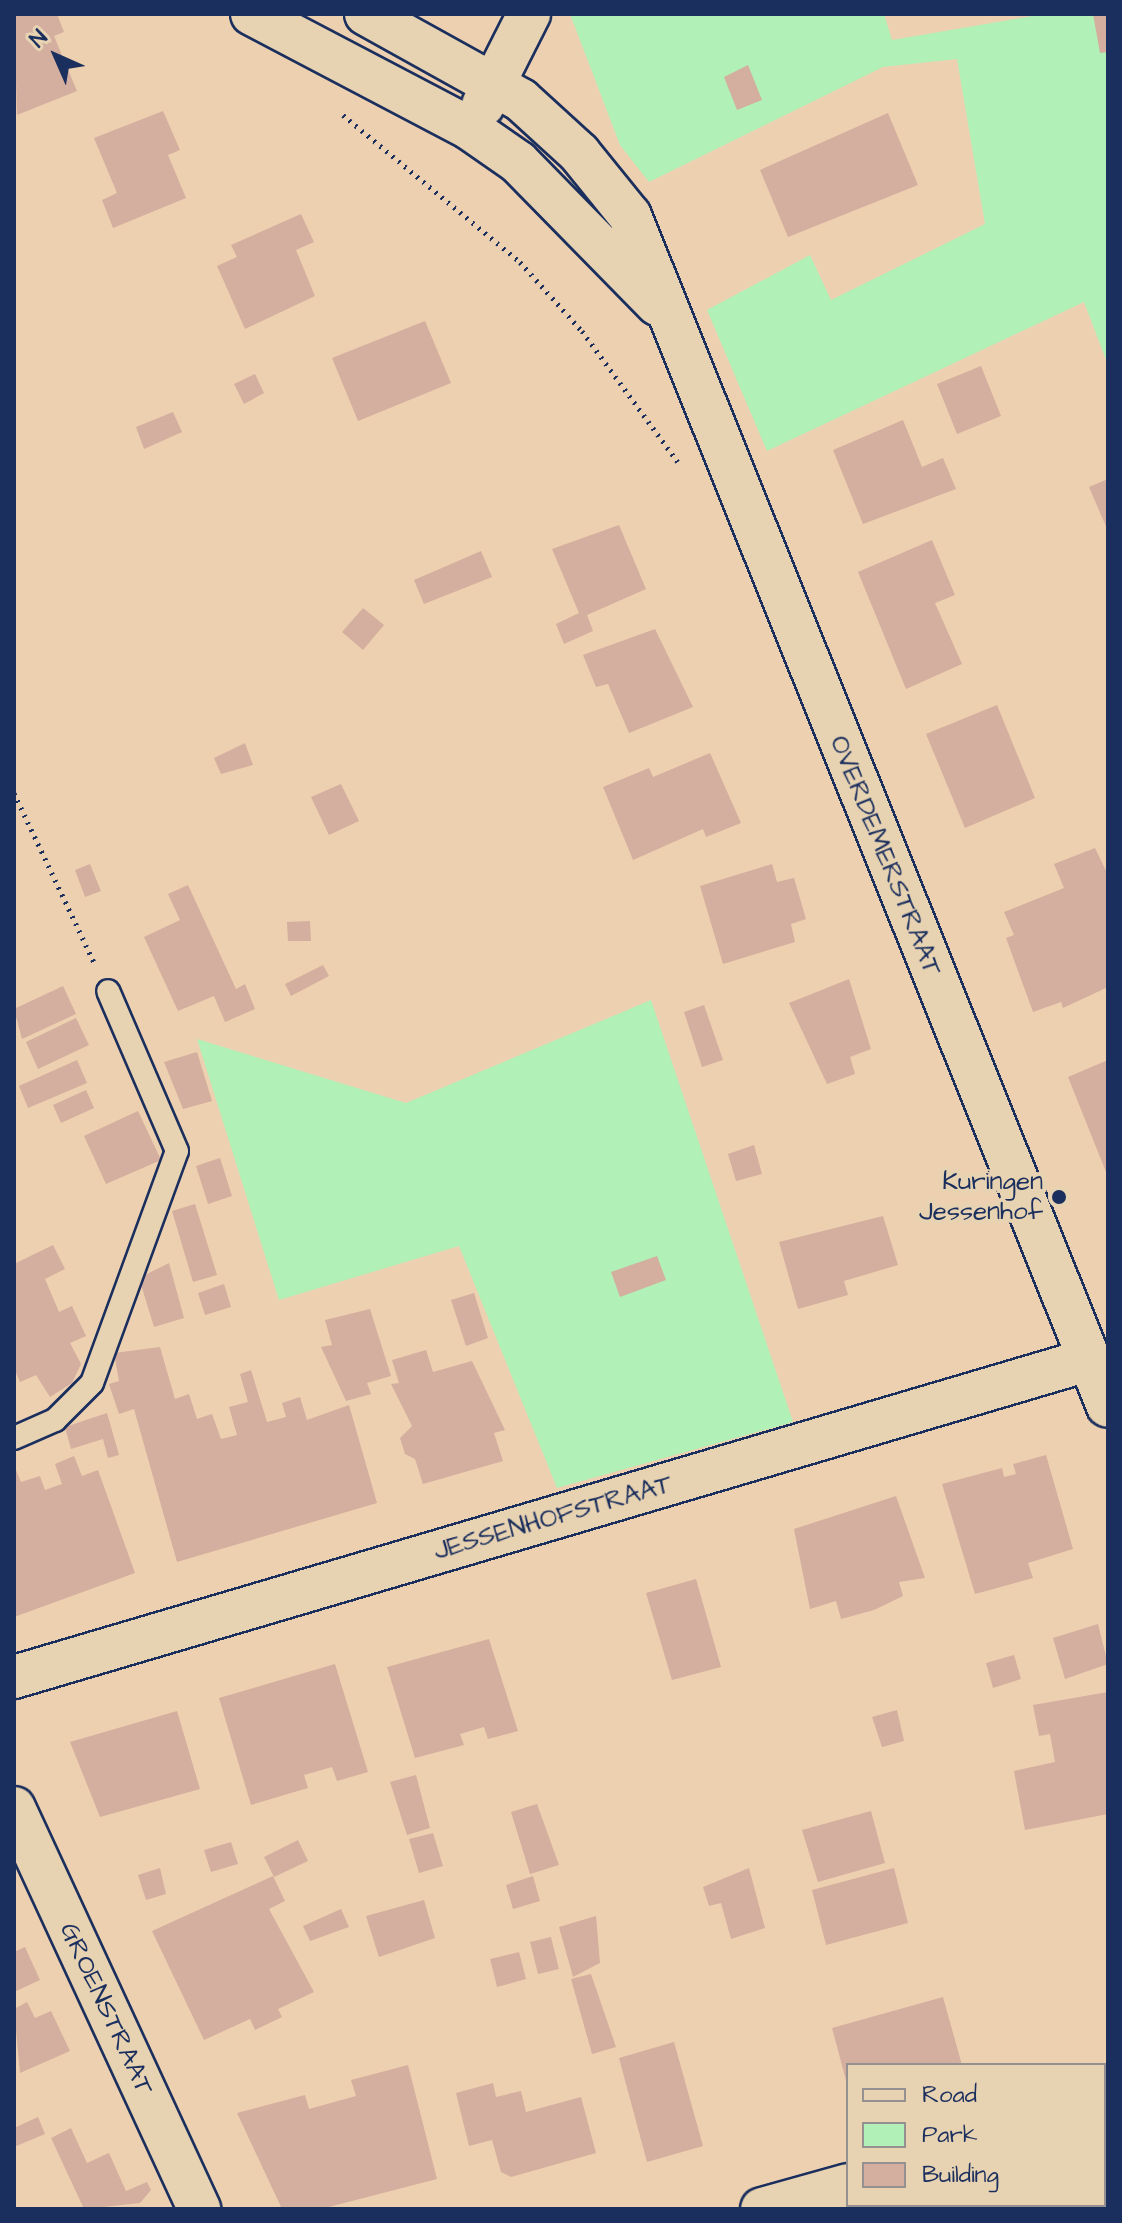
<!DOCTYPE html>
<html>
<head>
<meta charset="utf-8">
<style>
  body { margin:0 }
  #map { position:relative; width:1122px; height:2223px; overflow:hidden; background:#edd0b0; font-family:"Architects Daughter",sans-serif }
  div>[style] { position:absolute }
  .green>* { inset:0; background:#b1f0b7 }
  .building>* { inset:0; background:#d4ae9e }
  .path>* { height:5px; margin-top:-2.5px; transform-origin:0; background:repeating-linear-gradient(90deg,#1b2f5e 0 2px,transparent 0 8px) }
  .roads { filter:drop-shadow(2px 0 #1b2f5e) drop-shadow(-2px 0 #1b2f5e) drop-shadow(0 2px #1b2f5e) drop-shadow(0 -2px #1b2f5e) }
  .service>* { height:22px; margin:-11px; padding:0 11px; transform-origin:11px; border-radius:11px; background:#e7d2b1 }
  .minor>* { height:42px; margin:-21px; padding:0 21px; transform-origin:21px; border-radius:21px; background:#e7d2b1 }
  .dots>* { width:22px; height:22px; translate:-50% -50%; box-sizing:border-box; border:4px solid #e7d2b1; border-radius:50% }
  span { translate:-50% -50%; white-space:nowrap; text-align:center; line-height:1.15; -webkit-text-stroke:8px #e7d2b1; paint-order:stroke }
  .street-label { font-size:26px; color:#1b2f5e }
  .poi-label { font-size:26px; color:#1b2f5e }
  .right { translate:-100% -50%; text-align:right }
  .frame { position:absolute; inset:0; border:16px solid #1b2f5e; pointer-events:none }
  .legend { position:absolute; left:846px; top:2063px; width:260px; height:144px; box-sizing:border-box; background:#e7d2b1; border:2px solid #959190; margin:0; padding:10px 14px; list-style:none; font-size:24px; color:#1b2f5e }
  .legend li { display:flex; align-items:center; gap:16px; height:40px }
  .legend b { width:40px; border:2px solid #959190 }
  .north { position:absolute; left:16px; top:16px; width:80px; height:80px; -webkit-text-stroke:6px #e7d2b1; paint-order:stroke; rotate:315deg; font-size:22px; font-weight:700; line-height:32px; text-align:center; color:#1b2f5e }
  .north::after { content:''; display:block; margin:auto; width:28px; height:36px; background:#1b2f5e; clip-path:polygon(50% 0,100% 100%,50% 72%,0 100%) }
</style>
</head>
<body>
<div id="map">
  <div class="green">
    <i style="clip-path:polygon(570px 14px,884px 14px,892px 40px,1044px 14px,1108px 14px,1108px 365px,1084px 302px,767px 451px,707px 310px,810px 255px,831px 300px,985px 224px,957px 59px,883px 67px,649px 182px,620px 145px)"></i>
    <i style="clip-path:polygon(651px 1000px,793px 1422px,557px 1488px,459px 1246px,279px 1300px,197px 1039px,406px 1103px)"></i>
  </div>
  <div class="building">
    <i style="clip-path:polygon(14px 14px,57px 14px,64px 32px,54px 36px,77px 91px,17px 115px)"></i>
    <i style="clip-path:polygon(1093px 14px,1108px 14px,1108px 52px,1100px 53px)"></i>
    <i style="clip-path:polygon(748px 65px,762px 100px,737px 110px,724px 77px)"></i>
    <i style="clip-path:polygon(163px 111px,180px 150px,168px 155px,186px 198px,113px 228px,102px 200px,117px 193px,94px 138px)"></i>
    <i style="clip-path:polygon(888px 113px,918px 185px,788px 237px,760px 170px)"></i>
    <i style="clip-path:polygon(301px 214px,314px 242px,296px 250px,315px 296px,245px 329px,217px 266px,237px 257px,231px 245px)"></i>
    <i style="clip-path:polygon(425px 321px,451px 383px,358px 421px,332px 358px)"></i>
    <i style="clip-path:polygon(981px 366px,1001px 416px,957px 434px,937px 384px)"></i>
    <i style="clip-path:polygon(255px 374px,264px 393px,244px 404px,234px 384px)"></i>
    <i style="clip-path:polygon(173px 412px,182px 432px,144px 449px,136px 427px)"></i>
    <i style="clip-path:polygon(903px 420px,922px 467px,943px 458px,956px 489px,863px 524px,833px 450px)"></i>
    <i style="clip-path:polygon(1108px 479px,1108px 531px,1089px 487px)"></i>
    <i style="clip-path:polygon(619px 525px,646px 589px,587px 615px,593px 631px,564px 644px,556px 624px,579px 613px,552px 549px)"></i>
    <i style="clip-path:polygon(932px 540px,955px 595px,935px 603px,962px 664px,906px 689px,858px 572px)"></i>
    <i style="clip-path:polygon(481px 551px,492px 577px,424px 604px,414px 580px)"></i>
    <i style="clip-path:polygon(363px 608px,384px 625px,363px 650px,342px 632px)"></i>
    <i style="clip-path:polygon(655px 629px,693px 707px,629px 733px,608px 684px,596px 687px,583px 655px)"></i>
    <i style="clip-path:polygon(997px 705px,1035px 798px,965px 828px,926px 734px)"></i>
    <i style="clip-path:polygon(245px 743px,253px 765px,221px 774px,214px 758px)"></i>
    <i style="clip-path:polygon(710px 753px,741px 823px,706px 837px,703px 829px,633px 860px,603px 787px,649px 768px,653px 777px)"></i>
    <i style="clip-path:polygon(341px 784px,359px 821px,329px 835px,311px 797px)"></i>
    <i style="clip-path:polygon(1095px 848px,1108px 875px,1108px 987px,1063px 1008px,1061px 1002px,1033px 1012px,1006px 938px,1014px 935px,1004px 912px,1064px 888px,1054px 864px)"></i>
    <i style="clip-path:polygon(90px 864px,101px 891px,85px 897px,75px 870px)"></i>
    <i style="clip-path:polygon(772px 864px,777px 882px,794px 878px,806px 919px,791px 924px,795px 942px,723px 964px,700px 886px)"></i>
    <i style="clip-path:polygon(188px 885px,236px 989px,245px 984px,255px 1009px,225px 1022px,214px 996px,178px 1011px,144px 937px,180px 920px,168px 894px)"></i>
    <i style="clip-path:polygon(310px 921px,311px 941px,288px 941px,287px 922px)"></i>
    <i style="clip-path:polygon(323px 965px,329px 976px,291px 996px,285px 984px)"></i>
    <i style="clip-path:polygon(849px 979px,871px 1049px,850px 1057px,855px 1074px,827px 1084px,789px 1003px)"></i>
    <i style="clip-path:polygon(63px 986px,76px 1014px,22px 1039px,14px 1009px)"></i>
    <i style="clip-path:polygon(704px 1005px,723px 1060px,702px 1067px,684px 1012px)"></i>
    <i style="clip-path:polygon(76px 1018px,89px 1045px,38px 1069px,26px 1042px)"></i>
    <i style="clip-path:polygon(197px 1052px,212px 1101px,183px 1109px,164px 1062px)"></i>
    <i style="clip-path:polygon(77px 1060px,87px 1083px,28px 1108px,19px 1086px)"></i>
    <i style="clip-path:polygon(1108px 1060px,1108px 1177px,1068px 1077px)"></i>
    <i style="clip-path:polygon(86px 1090px,94px 1108px,61px 1123px,53px 1105px)"></i>
    <i style="clip-path:polygon(138px 1111px,161px 1160px,106px 1184px,84px 1136px)"></i>
    <i style="clip-path:polygon(754px 1145px,762px 1174px,736px 1181px,728px 1154px)"></i>
    <i style="clip-path:polygon(220px 1158px,232px 1196px,208px 1204px,196px 1166px)"></i>
    <i style="clip-path:polygon(195px 1204px,217px 1275px,193px 1282px,172px 1211px)"></i>
    <i style="clip-path:polygon(883px 1216px,898px 1265px,844px 1281px,848px 1295px,798px 1309px,779px 1242px)"></i>
    <i style="clip-path:polygon(53px 1245px,65px 1269px,45px 1279px,59px 1312px,72px 1306px,86px 1336px,70px 1343px,81px 1364px,72px 1383px,50px 1397px,36px 1375px,20px 1382px,14px 1368px,14px 1264px)"></i>
    <i style="clip-path:polygon(657px 1256px,666px 1280px,620px 1297px,611px 1272px)"></i>
    <i style="clip-path:polygon(169px 1263px,184px 1318px,154px 1327px,139px 1278px)"></i>
    <i style="clip-path:polygon(224px 1284px,231px 1307px,205px 1315px,198px 1293px)"></i>
    <i style="clip-path:polygon(474px 1293px,488px 1338px,466px 1346px,451px 1300px)"></i>
    <i style="clip-path:polygon(370px 1309px,391px 1376px,367px 1383px,371px 1394px,346px 1401px,321px 1347px,332px 1345px,325px 1320px)"></i>
    <i style="clip-path:polygon(160px 1347px,175px 1399px,189px 1394px,197px 1419px,212px 1414px,221px 1439px,237px 1435px,229px 1407px,248px 1402px,240px 1374px,251px 1370px,267px 1422px,286px 1417px,282px 1403px,300px 1397px,307px 1420px,349px 1405px,377px 1503px,177px 1562px,134px 1409px,119px 1414px,109px 1384px,119px 1381px,114px 1353px)"></i>
    <i style="clip-path:polygon(426px 1350px,433px 1372px,472px 1361px,505px 1430px,494px 1433px,503px 1461px,423px 1484px,415px 1459px,405px 1454px,400px 1438px,412px 1426px,391px 1384px,399px 1383px,392px 1360px)"></i>
    <i style="clip-path:polygon(107px 1413px,119px 1455px,108px 1458px,103px 1439px,71px 1449px,65px 1427px)"></i>
    <i style="clip-path:polygon(1046px 1455px,1073px 1549px,1028px 1563px,1033px 1578px,975px 1594px,942px 1484px,1002px 1468px,1004px 1477px,1016px 1474px,1013px 1464px)"></i>
    <i style="clip-path:polygon(74px 1456px,82px 1476px,98px 1470px,135px 1573px,14px 1617px,14px 1465px,21px 1482px,40px 1476px,45px 1490px,62px 1484px,55px 1464px)"></i>
    <i style="clip-path:polygon(896px 1496px,925px 1578px,899px 1582px,903px 1596px,874px 1610px,841px 1619px,836px 1601px,810px 1609px,794px 1529px)"></i>
    <i style="clip-path:polygon(696px 1579px,721px 1667px,672px 1680px,646px 1593px)"></i>
    <i style="clip-path:polygon(1098px 1624px,1108px 1664px,1065px 1679px,1053px 1638px)"></i>
    <i style="clip-path:polygon(489px 1639px,518px 1731px,488px 1739px,484px 1727px,460px 1734px,464px 1745px,415px 1758px,387px 1667px)"></i>
    <i style="clip-path:polygon(1014px 1655px,1021px 1679px,993px 1688px,986px 1663px)"></i>
    <i style="clip-path:polygon(335px 1664px,368px 1772px,337px 1781px,332px 1767px,304px 1775px,308px 1788px,251px 1805px,219px 1698px)"></i>
    <i style="clip-path:polygon(1108px 1692px,1108px 1814px,1025px 1830px,1014px 1771px,1055px 1762px,1050px 1734px,1039px 1736px,1033px 1705px)"></i>
    <i style="clip-path:polygon(897px 1710px,904px 1741px,882px 1747px,872px 1717px)"></i>
    <i style="clip-path:polygon(177px 1711px,200px 1789px,100px 1817px,70px 1742px)"></i>
    <i style="clip-path:polygon(416px 1775px,430px 1828px,407px 1835px,390px 1782px)"></i>
    <i style="clip-path:polygon(537px 1804px,559px 1865px,530px 1874px,511px 1812px)"></i>
    <i style="clip-path:polygon(871px 1811px,885px 1863px,818px 1882px,802px 1830px)"></i>
    <i style="clip-path:polygon(433px 1833px,443px 1866px,419px 1873px,409px 1839px)"></i>
    <i style="clip-path:polygon(298px 1840px,308px 1861px,274px 1877px,264px 1857px)"></i>
    <i style="clip-path:polygon(231px 1842px,238px 1864px,211px 1872px,204px 1850px)"></i>
    <i style="clip-path:polygon(160px 1868px,166px 1894px,146px 1900px,138px 1875px)"></i>
    <i style="clip-path:polygon(749px 1868px,765px 1928px,731px 1939px,721px 1903px,709px 1906px,703px 1887px)"></i>
    <i style="clip-path:polygon(894px 1868px,908px 1923px,826px 1945px,812px 1890px)"></i>
    <i style="clip-path:polygon(273px 1876px,285px 1901px,269px 1909px,314px 1992px,278px 2009px,282px 2017px,255px 2030px,250px 2019px,204px 2040px,152px 1931px)"></i>
    <i style="clip-path:polygon(533px 1876px,540px 1901px,513px 1909px,506px 1885px)"></i>
    <i style="clip-path:polygon(424px 1900px,435px 1938px,379px 1957px,366px 1916px)"></i>
    <i style="clip-path:polygon(341px 1909px,349px 1927px,310px 1941px,303px 1926px)"></i>
    <i style="clip-path:polygon(596px 1916px,600px 1963px,573px 1977px,559px 1927px)"></i>
    <i style="clip-path:polygon(551px 1937px,559px 1969px,538px 1974px,530px 1942px)"></i>
    <i style="clip-path:polygon(25px 1947px,40px 1980px,14px 1992px,14px 1952px)"></i>
    <i style="clip-path:polygon(519px 1952px,526px 1979px,497px 1987px,490px 1959px)"></i>
    <i style="clip-path:polygon(591px 1974px,616px 2047px,592px 2054px,571px 1979px)"></i>
    <i style="clip-path:polygon(943px 1997px,962px 2065px,848px 2065px,847px 2084px,832px 2028px)"></i>
    <i style="clip-path:polygon(27px 2002px,35px 2018px,51px 2011px,70px 2051px,20px 2073px,14px 2009px)"></i>
    <i style="clip-path:polygon(674px 2042px,703px 2146px,647px 2162px,619px 2058px)"></i>
    <i style="clip-path:polygon(408px 2065px,437px 2179px,321px 2209px,282px 2209px,237px 2113px,305px 2095px,309px 2109px,356px 2096px,351px 2080px)"></i>
    <i style="clip-path:polygon(493px 2083px,496px 2097px,521px 2091px,526px 2112px,581px 2097px,596px 2153px,511px 2177px,501px 2172px,492px 2140px,469px 2146px,456px 2093px)"></i>
    <i style="clip-path:polygon(38px 2117px,45px 2134px,14px 2147px,14px 2128px)"></i>
    <i style="clip-path:polygon(71px 2128px,87px 2163px,109px 2153px,126px 2191px,147px 2182px,151px 2190px,140px 2203px,84px 2209px,51px 2138px)"></i>
  </div>
  <div class="path">
    <i style="left:343px;top:115px;width:230px;rotate:39.7deg"></i>
    <i style="left:520px;top:262px;width:93px;rotate:48.1deg"></i>
    <i style="left:582px;top:331px;width:162px;rotate:53.8deg"></i>
    <i style="left:14px;top:793px;width:187px;rotate:64.7deg"></i>
  </div>
  <div class="roads">
    <div class="service">
      <i style="left:14px;top:1438px;width:45px;rotate:-23.7deg"></i>
      <i style="left:55px;top:1420px;width:52px;rotate:-45deg"></i>
      <i style="left:92px;top:1383px;width:247px;rotate:-69.9deg"></i>
      <i style="left:177px;top:1151px;width:174px;rotate:-113.3deg"></i>
    </div>
    <div class="minor">
      <i style="left:252px;top:14px;width:245px;rotate:27.7deg"></i>
      <i style="left:469px;top:128px;width:60px;rotate:34.8deg"></i>
      <i style="left:518px;top:162px;width:199px;rotate:45.6deg"></i>
      <i style="left:366px;top:14px;width:177px;rotate:29deg"></i>
      <i style="left:521px;top:100px;width:79px;rotate:42.4deg"></i>
      <i style="left:579px;top:153px;width:81px;rotate:51deg"></i>
      <i style="left:630px;top:216px;width:1282px;rotate:68.12deg"></i>
      <i style="left:483px;top:105px;width:102px;rotate:-63.2deg"></i>
      <i style="left:14px;top:1677px;width:1123px;rotate:-16.45deg"></i>
      <i style="left:14px;top:1808px;width:442px;rotate:65.2deg"></i>
      <i style="left:1104px;top:2112px;width:4px;rotate:-14deg"></i>
      <i style="left:762px;top:2209px;width:89px;rotate:-15.6deg"></i>
    </div>
  </div>
  <div class="dots">
    <i style="left:1059px;top:1197px;background:#1b2f5e"></i>
  </div>
  <div class="street-label">
    <span style="left:885px;top:856px;rotate:68deg">OVERDEMERSTRAAT</span>
    <span style="left:553px;top:1518px;rotate:-16deg">JESSENHOFSTRAAT</span>
    <span style="left:106px;top:2009px;rotate:65deg">GROENSTRAAT</span>
  </div>
  <div class="poi-label">
    <span class="right" style="left:1043px;top:1197px">Kuringen<br>Jessenhof</span>
  </div>
  <div class="frame"></div>
  <ul class="legend">
  <li><b style="height:10px;background:#e7d2b1"></b>Road</li>
  <li><b style="height:22px;background:#b1f0b7"></b>Park</li>
  <li><b style="height:22px;background:#d4ae9e"></b>Building</li>
  </ul>
  <div class="north">N</div>
</div>
</body>
</html>
